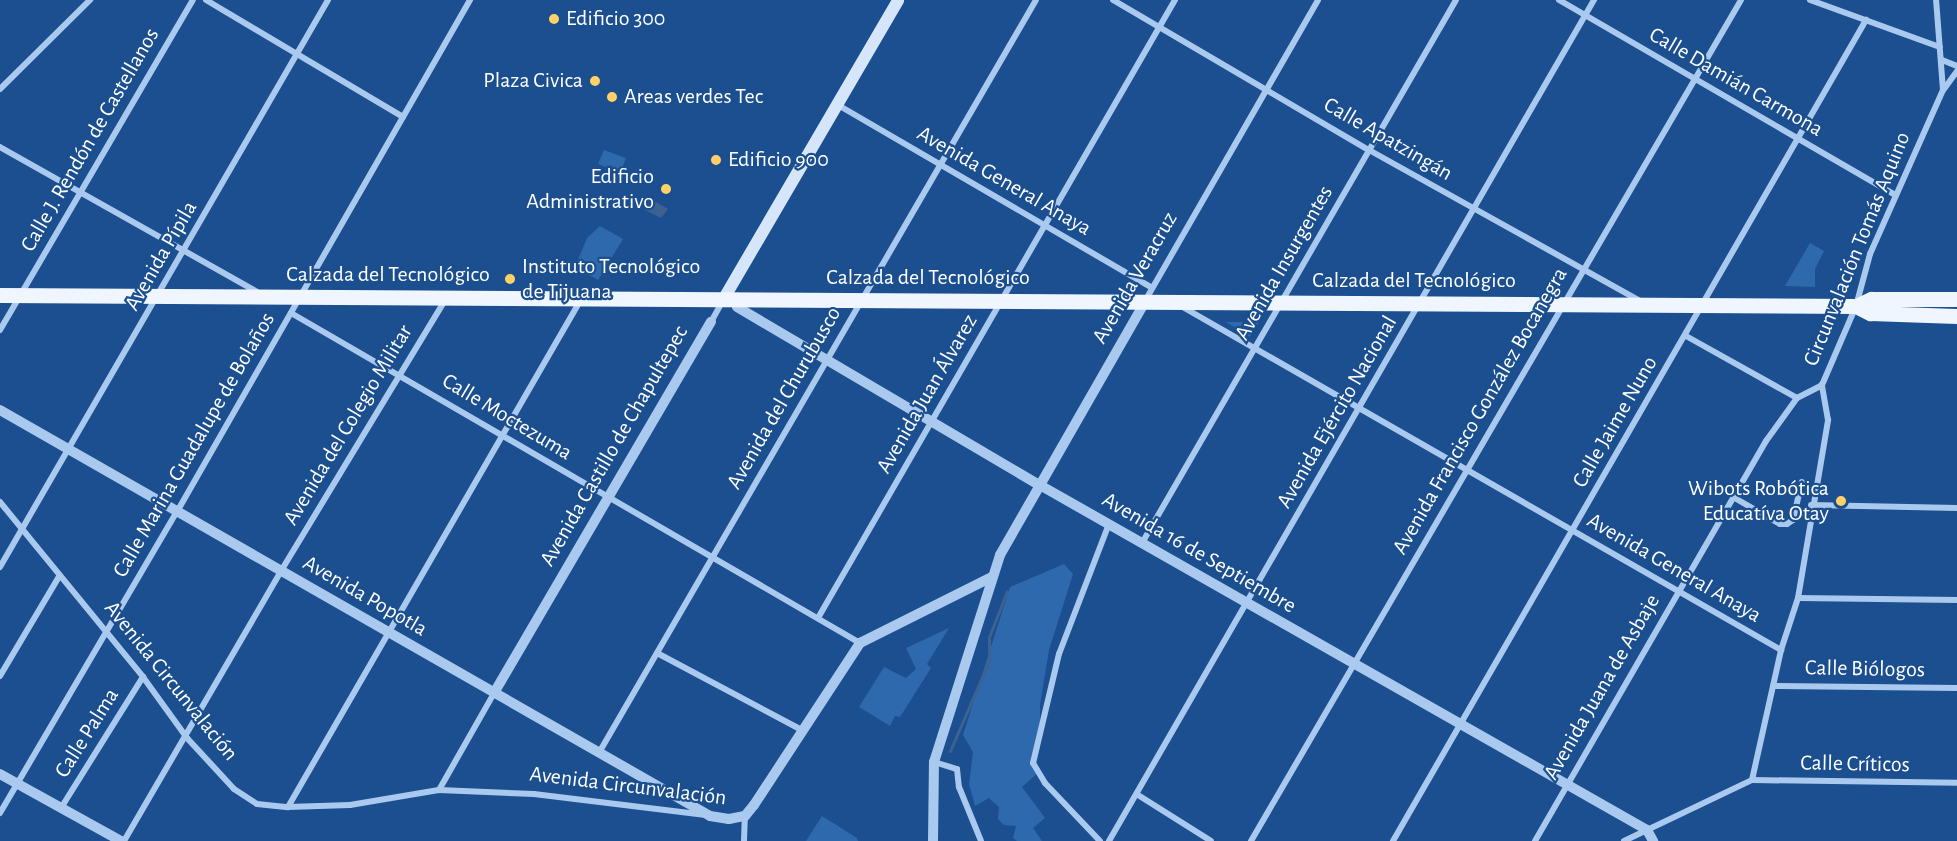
<!DOCTYPE html>
<html>
<head>
<meta charset="utf-8">
<style>
  body { margin:0 }
  #map { position:relative; width:1957px; height:841px; overflow:hidden; background:#1b4f8f; font-family:"Alegreya Sans",sans-serif }
  div>[style] { position:absolute }
  .green>* { inset:0; background:#2e69ad }
  .water>* { inset:0; background:#3c6290 }
  .stream>* { height:3px; margin:-1.5px; padding:0 1.5px; transform-origin:1.5px; border-radius:1.5px; background:#3c6290 }
  .minor>* { height:6px; margin:-3px; padding:0 3px; transform-origin:3px; border-radius:3px; background:#a9c9ee }
  .tertiary>* { height:10px; margin:-5px; padding:0 5px; transform-origin:5px; border-radius:5px; background:#a9c9ee }
  .secondary>* { height:12px; margin:-6px; padding:0 6px; transform-origin:6px; border-radius:6px; background:#d6e6fa }
  .primary>* { height:15px; margin:-7.5px; padding:0 7.5px; transform-origin:7.5px; border-radius:7.5px; background:#f0f6ff }
  .dots>* { width:16px; height:16px; translate:-50% -50%; box-sizing:border-box; border:3px solid #1b4f8f; border-radius:50% }
  span { translate:-50% -50%; white-space:nowrap; text-align:center; line-height:1.15; -webkit-text-stroke:4.5px #1b4f8f; paint-order:stroke }
  .poi-label { font-size:22px; color:#fff }
  .left { translate:0 -50%; text-align:left }
  .right { translate:-100% -50%; text-align:right }
  .street-label { font-size:22px; color:#fff }
</style>
</head>
<body>
<div id="map">
  <div class="green">
    <i style="clip-path:polygon(604px 150px,626px 158px,620px 173px,598px 164px)"></i>
    <i style="clip-path:polygon(600px 226px,623px 239px,598px 280px,575px 267px,587px 238px)"></i>
    <i style="clip-path:polygon(1810px 243px,1824px 251px,1815px 269px,1815px 287px,1785px 286px)"></i>
    <i style="clip-path:polygon(1226px 322px,1259px 322px,1250px 337px)"></i>
    <i style="clip-path:polygon(1064px 564px,1073px 574px,1049px 650px,1040px 705px,1040px 747px,1035px 768px,1038px 773px,1022px 787px,1045px 818px,1033px 828px,1042px 841px,1017px 841px,1013px 838px,1016px 826px,1004px 825px,998px 819px,999px 807px,989px 798px,975px 806px,969px 784px,973px 752px,963px 735px,1010px 587px)"></i>
    <i style="clip-path:polygon(949px 628px,927px 664px,931px 668px,900px 717px,895px 716px,890px 726px,859px 707px,884px 667px,906px 678px,916px 669px,906px 648px)"></i>
    <i style="clip-path:polygon(822px 816px,857px 838px,858px 841px,806px 841px)"></i>
  </div>
  <div class="water">
    <i style="clip-path:polygon(651px 199px,668px 209px,661px 218px,645px 210px)"></i>
  </div>
  <div class="stream">
    <i style="left:950px;top:751px;width:98px;rotate:-66.6deg"></i>
    <i style="left:989px;top:661px;width:24px;rotate:-90deg"></i>
    <i style="left:989px;top:637px;width:49px;rotate:-68.6deg"></i>
  </div>
  <div class="minor">
    <i style="left:206px;top:0;width:229px;rotate:30.7deg"></i>
    <i style="left:1113px;top:0;width:297px;rotate:30.4deg"></i>
    <i style="left:1369px;top:150px;width:309px;rotate:29.1deg"></i>
    <i style="left:1559px;top:0;width:388px;rotate:30.1deg"></i>
    <i style="left:1810px;top:0;width:138px;rotate:19.9deg"></i>
    <i style="left:1942px;top:60px;width:16px;rotate:22deg"></i>
    <i style="left:0;top:89px;width:127px;rotate:-44.7deg"></i>
    <i style="left:1944px;top:89px;width:22px;rotate:-54deg"></i>
    <i style="left:838px;top:105px;width:363px;rotate:30.2deg"></i>
    <i style="left:0;top:147px;width:295px;rotate:29.4deg"></i>
    <i style="left:1145px;top:301px;width:347px;rotate:-60.1deg"></i>
    <i style="left:1181px;top:306px;width:692px;rotate:29.83deg"></i>
    <i style="left:291px;top:313px;width:658px;rotate:30.11deg"></i>
    <i style="left:711px;top:322px;width:25px;rotate:-61deg"></i>
    <i style="left:0;top:330px;width:382px;rotate:-59.7deg"></i>
    <i style="left:1686px;top:336px;width:127px;rotate:29.2deg"></i>
    <i style="left:1797px;top:398px;width:28px;rotate:-27deg"></i>
    <i style="left:1733px;top:497px;width:54px;rotate:29.9deg"></i>
    <i style="left:1780px;top:524px;width:7px"></i>
    <i style="left:1787px;top:524px;width:7px;rotate:-34deg"></i>
    <i style="left:1793px;top:520px;width:39px;rotate:-77deg"></i>
    <i style="left:0;top:502px;width:226px;rotate:50.7deg"></i>
    <i style="left:143px;top:677px;width:75px;rotate:54.2deg"></i>
    <i style="left:187px;top:738px;width:69px;rotate:47.3deg"></i>
    <i style="left:234px;top:789px;width:27px;rotate:33deg"></i>
    <i style="left:257px;top:804px;width:31px;rotate:6deg"></i>
    <i style="left:288px;top:807px;width:62px;rotate:-1.8deg"></i>
    <i style="left:350px;top:805px;width:90px;rotate:-9.6deg"></i>
    <i style="left:439px;top:790px;width:95px;rotate:2.4deg"></i>
    <i style="left:534px;top:794px;width:171px;rotate:7deg"></i>
    <i style="left:1811px;top:505px;width:146px;rotate:1.2deg"></i>
    <i style="left:1142px;top:543px;width:627px;rotate:-59.96deg"></i>
    <i style="left:0;top:567px;width:655px;rotate:-59.95deg"></i>
    <i style="left:1798px;top:598px;width:159px;rotate:0.7deg"></i>
    <i style="left:818px;top:618px;width:714px;rotate:-59.99deg"></i>
    <i style="left:657px;top:653px;width:164px;rotate:28deg"></i>
    <i style="left:0;top:676px;width:117px;rotate:-59.3deg"></i>
    <i style="left:1773px;top:686px;width:184px;rotate:0.6deg"></i>
    <i style="left:600px;top:751px;width:868px;rotate:-59.86deg"></i>
    <i style="left:934px;top:762px;width:24px;rotate:17deg"></i>
    <i style="left:957px;top:769px;width:18px;rotate:84deg"></i>
    <i style="left:959px;top:787px;width:58px;rotate:67.8deg"></i>
    <i style="left:1752px;top:780px;width:133px;rotate:-77.4deg"></i>
    <i style="left:1781px;top:650px;width:55px;rotate:-71.9deg"></i>
    <i style="left:1798px;top:598px;width:181px;rotate:-80.4deg"></i>
    <i style="left:1828px;top:420px;width:36px;rotate:-100deg"></i>
    <i style="left:1822px;top:385px;width:86px;rotate:-66.7deg"></i>
    <i style="left:1856px;top:306px;width:54px;rotate:-74.9deg"></i>
    <i style="left:1870px;top:254px;width:180px;rotate:-66deg"></i>
    <i style="left:1943px;top:90px;width:90px;rotate:-94.4deg"></i>
    <i style="left:439px;top:790px;width:112px;rotate:-60.4deg"></i>
    <i style="left:1138px;top:795px;width:86px;rotate:32.2deg"></i>
    <i style="left:288px;top:807px;width:584px;rotate:-60.01deg"></i>
    <i style="left:61px;top:808px;width:155px;rotate:-58deg"></i>
    <i style="left:0;top:813px;width:351px;rotate:-59.6deg"></i>
    <i style="left:178px;top:510px;width:588px;rotate:-60.21deg"></i>
    <i style="left:124px;top:841px;width:312px;rotate:-59.8deg"></i>
    <i style="left:281px;top:571px;width:317px;rotate:-58.8deg"></i>
    <i style="left:744px;top:841px;width:25px;rotate:-88deg"></i>
    <i style="left:1100px;top:841px;width:80px;rotate:-133.5deg"></i>
    <i style="left:1045px;top:783px;width:23px;rotate:-121deg"></i>
    <i style="left:1033px;top:763px;width:112px;rotate:-76.6deg"></i>
    <i style="left:1059px;top:654px;width:139px;rotate:-69deg"></i>
    <i style="left:1109px;top:841px;width:971px;rotate:-60.03deg"></i>
    <i style="left:1251px;top:841px;width:973px;rotate:-59.77deg"></i>
    <i style="left:1393px;top:841px;width:948px;rotate:-60.05deg"></i>
    <i style="left:1535px;top:841px;width:462px;rotate:-60deg"></i>
    <i style="left:1766px;top:441px;width:53px;rotate:-54.2deg"></i>
    <i style="left:1624px;top:841px;width:142px;rotate:-25.5deg"></i>
    <i style="left:1752px;top:780px;width:205px;rotate:0.8deg"></i>
  </div>
  <div class="tertiary">
    <i style="left:737px;top:307px;width:349px;rotate:30.5deg"></i>
    <i style="left:1038px;top:484px;width:700px;rotate:29.6deg"></i>
    <i style="left:1647px;top:830px;width:13px;rotate:61deg"></i>
    <i style="left:0;top:410px;width:818px;rotate:29.76deg"></i>
    <i style="left:710px;top:816px;width:19px;rotate:9deg"></i>
    <i style="left:729px;top:819px;width:16px;rotate:-11deg"></i>
    <i style="left:745px;top:816px;width:14px;rotate:-51deg"></i>
    <i style="left:754px;top:805px;width:194px;rotate:-56.8deg"></i>
    <i style="left:860px;top:643px;width:148px;rotate:-26.6deg"></i>
    <i style="left:494px;top:693px;width:430px;rotate:-59.7deg"></i>
    <i style="left:0;top:774px;width:138px;rotate:29deg"></i>
    <i style="left:933px;top:841px;width:79px;rotate:-89.3deg"></i>
    <i style="left:934px;top:762px;width:217px;rotate:-72.3deg"></i>
    <i style="left:1000px;top:555px;width:292px;rotate:-60.2deg"></i>
  </div>
  <div class="secondary">
    <i style="left:723px;top:300px;width:347px;rotate:-59.7deg"></i>
  </div>
  <div class="primary">
    <i style="left:0;top:295px;width:1856px;rotate:0.34deg"></i>
    <i style="left:1856px;top:306px;width:17px;rotate:-25deg"></i>
    <i style="left:1871px;top:299px;width:86px"></i>
    <i style="left:1856px;top:306px;width:16px;rotate:27deg"></i>
    <i style="left:1870px;top:313px;width:87px;rotate:2deg"></i>
  </div>
  <div class="dots">
    <i style="left:554px;top:19px;background:#ffd166"></i>
    <i style="left:595px;top:81px;background:#ffd166"></i>
    <i style="left:612px;top:97px;background:#ffd166"></i>
    <i style="left:716px;top:160px;background:#ffd166"></i>
    <i style="left:666px;top:189px;background:#ffd166"></i>
    <i style="left:510px;top:279px;background:#ffd166"></i>
    <i style="left:1841px;top:501px;background:#ffd166"></i>
  </div>
  <div class="poi-label">
    <span class="left" style="left:566px;top:19px">Edificio 300</span>
    <span class="right" style="left:583px;top:81px">Plaza Civica</span>
    <span class="left" style="left:624px;top:97px">Areas verdes Tec</span>
    <span class="left" style="left:728px;top:160px">Edificio 900</span>
    <span class="right" style="left:654px;top:189px">Edificio<br>Administrativo</span>
    <span class="left" style="left:522px;top:279px">Instituto Tecnológico<br>de Tijuana</span>
    <span class="right" style="left:1829px;top:501px">Wibots Robótica<br>Educatíva Otay</span>
  </div>
  <div class="street-label">
    <span style="left:1736px;top:82px;rotate:30deg">Calle Damián Carmona</span>
    <span style="left:1388px;top:139px;rotate:30deg">Calle Apatzingán</span>
    <span style="left:90px;top:140px;rotate:-60deg">Calle J. Rendón de Castellanos</span>
    <span style="left:1004px;top:181px;rotate:30deg">Avenida General Anaya</span>
    <span style="left:1857px;top:249px;rotate:-68deg">Circunvalación Tomás Aquino</span>
    <span style="left:161px;top:256px;rotate:-60deg">Avenida Pípila</span>
    <span style="left:1284px;top:263px;rotate:-60deg">Avenida Insurgentes</span>
    <span style="left:388px;top:275px">Calzada del Tecnológico</span>
    <span style="left:928px;top:278px">Calzada del Tecnológico</span>
    <span style="left:1135px;top:278px;rotate:-60deg">Avenida Veracruz</span>
    <span style="left:1414px;top:281px">Calzada del Tecnológico</span>
    <span style="left:927px;top:394px;rotate:-60deg">Avenida Juan Álvarez</span>
    <span style="left:784px;top:398px;rotate:-60deg">Avenida del Churubusco</span>
    <span style="left:1480px;top:411px;rotate:-60deg">Avenida Francisco González Bocanegra</span>
    <span style="left:1337px;top:412px;rotate:-60deg">Avenida Ejército Nacional</span>
    <span style="left:507px;top:417px;rotate:31deg">Calle Moctezuma</span>
    <span style="left:1615px;top:422px;rotate:-60deg">Calle Jaime Nuno</span>
    <span style="left:348px;top:425px;rotate:-59deg">Avenida del Colegio Militar</span>
    <span style="left:194px;top:445px;rotate:-60deg">Calle Marina Guadalupe de Bolaños</span>
    <span style="left:614px;top:446px;rotate:-60deg">Avenida Castillo de Chapultepec</span>
    <span style="left:1199px;top:553px;rotate:30deg">Avenida 16 de Septiembre</span>
    <span style="left:1674px;top:568px;rotate:30deg">Avenida General Anaya</span>
    <span style="left:365px;top:596px;rotate:30deg">Avenida Popotla</span>
    <span style="left:1865px;top:669px;rotate:1deg">Calle Biólogos</span>
    <span style="left:171px;top:681px;rotate:51deg">Avenida Circunvalación</span>
    <span style="left:1602px;top:687px;rotate:-60deg">Avenida Juana de Asbaje</span>
    <span style="left:87px;top:733px;rotate:-58deg">Calle Palma</span>
    <span style="left:1855px;top:764px;rotate:1deg">Calle Críticos</span>
    <span style="left:628px;top:786px;rotate:7deg">Avenida Circunvalación</span>
  </div>
</div>
</body>
</html>
